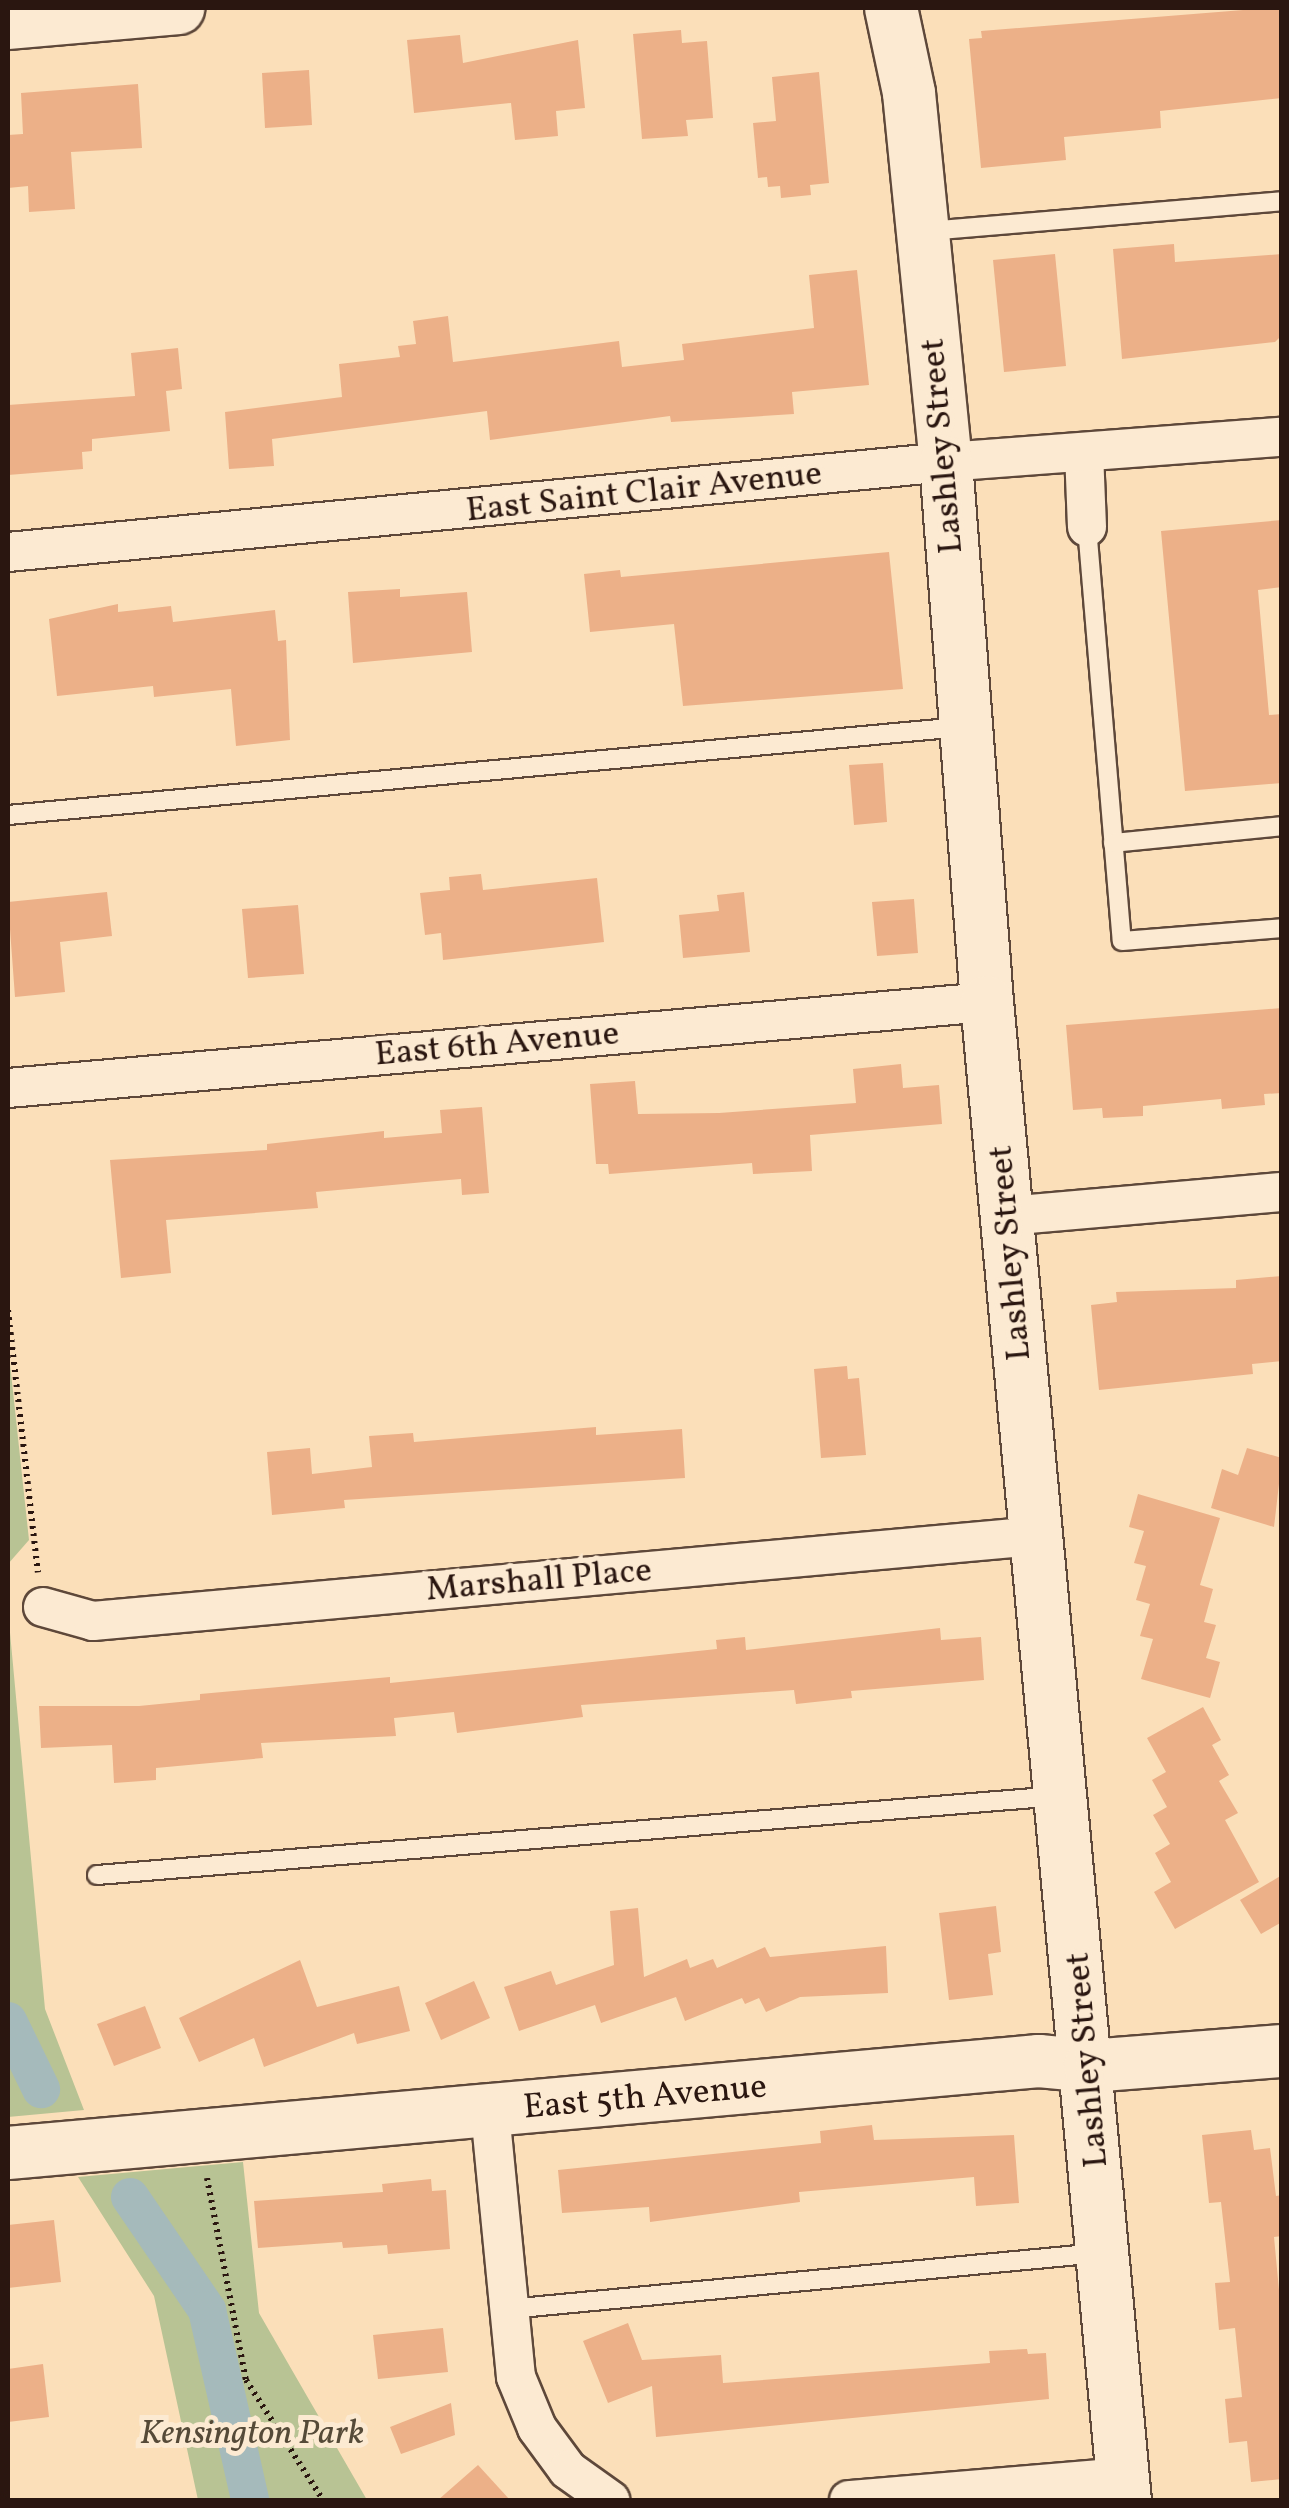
<!DOCTYPE html>
<html>
<head>
<meta charset="utf-8">
<style>
  body { margin:0 }
  #map { position:relative; width:1289px; height:2508px; overflow:hidden; background:#fbdfb9; font-family:Vollkorn,serif }
  div>[style] { position:absolute }
  .green>* { inset:0; background:#b8c394 }
  .canal>* { height:38px; margin:-19px; padding:0 19px; transform-origin:19px; border-radius:19px; background:#a5babb }
  .building>* { inset:0; background:#ecb088 }
  .path>* { height:6px; margin-top:-3px; transform-origin:0; background:repeating-linear-gradient(90deg,#2a1610 0 2.5px,transparent 0 7.5px) }
  .roads { filter:drop-shadow(2px 0 #5e483a) drop-shadow(-2px 0 #5e483a) drop-shadow(0 2px #5e483a) drop-shadow(0 -2px #5e483a) }
  .lane>* { height:18px; margin:-9px; padding:0 9px; transform-origin:9px; border-radius:9px; background:#fcead2 }
  .street>* { height:38px; margin:-19px; padding:0 19px; transform-origin:19px; border-radius:19px; background:#fcead2 }
  .secondary>* { height:52px; margin:-26px; padding:0 26px; transform-origin:26px; border-radius:26px; background:#fcead2 }
  span { translate:-50% -50%; white-space:nowrap; text-align:center; line-height:1.15; -webkit-text-stroke:10px #fcead2; paint-order:stroke }
  .street-label { font-size:35px; color:#2a1610 }
  .park-label { font-size:35px; color:#554a38; font-style:italic }
  .frame { position:absolute; inset:0; border:10px solid #2a1610; pointer-events:none }
</style>
</head>
<body>
<div id="map">
  <div class="green">
    <i style="clip-path:polygon(8px 1345px,29px 1540px,8px 1564px)"></i>
    <i style="clip-path:polygon(8px 1611px,45px 2009px,84px 2110px,8px 2117px)"></i>
    <i style="clip-path:polygon(243px 2162px,259px 2313px,367px 2500px,198px 2500px,154px 2296px,78px 2177px)"></i>
  </div>
  <div class="canal">
    <i style="left:8px;top:2021px;width:76px;rotate:64.1deg"></i>
    <i style="left:130px;top:2197px;width:137px;rotate:55.7deg"></i>
    <i style="left:207px;top:2310px;width:195px;rotate:77.2deg"></i>
  </div>
  <div class="building">
    <i style="clip-path:polygon(1268px 8px,1282px 10px,1282px 98px,1160px 111px,1161px 128px,1064px 137px,1066px 160px,981px 168px,969px 39px,982px 38px,981px 31px)"></i>
    <i style="clip-path:polygon(681px 30px,682px 43px,707px 41px,713px 118px,686px 120px,688px 136px,642px 139px,633px 34px)"></i>
    <i style="clip-path:polygon(460px 35px,463px 63px,578px 40px,585px 108px,556px 111px,558px 136px,515px 140px,511px 103px,414px 113px,407px 40px)"></i>
    <i style="clip-path:polygon(309px 70px,312px 125px,265px 128px,262px 73px)"></i>
    <i style="clip-path:polygon(819px 72px,829px 183px,810px 185px,811px 195px,781px 198px,780px 186px,768px 187px,767px 177px,758px 178px,753px 123px,776px 121px,772px 77px)"></i>
    <i style="clip-path:polygon(138px 84px,142px 148px,71px 152px,75px 209px,29px 212px,28px 186px,8px 188px,8px 135px,23px 134px,21px 93px)"></i>
    <i style="clip-path:polygon(1174px 244px,1175px 262px,1282px 254px,1282px 335px,1275px 342px,1122px 359px,1113px 249px)"></i>
    <i style="clip-path:polygon(1055px 254px,1066px 366px,1004px 372px,993px 260px)"></i>
    <i style="clip-path:polygon(857px 270px,869px 385px,792px 392px,794px 414px,671px 422px,670px 416px,490px 440px,487px 411px,272px 439px,274px 466px,229px 469px,225px 412px,342px 397px,339px 364px,400px 357px,398px 346px,416px 344px,413px 321px,448px 316px,453px 362px,619px 341px,622px 367px,684px 360px,682px 344px,814px 328px,809px 275px)"></i>
    <i style="clip-path:polygon(178px 348px,182px 389px,166px 391px,170px 431px,92px 439px,92px 451px,82px 452px,83px 469px,8px 475px,8px 405px,135px 396px,131px 353px)"></i>
    <i style="clip-path:polygon(1282px 520px,1282px 587px,1258px 590px,1269px 715px,1282px 714px,1282px 783px,1185px 791px,1161px 531px)"></i>
    <i style="clip-path:polygon(889px 552px,903px 689px,683px 706px,674px 624px,590px 632px,584px 574px,620px 570px,621px 577px)"></i>
    <i style="clip-path:polygon(400px 589px,400px 597px,467px 592px,472px 652px,353px 663px,348px 592px)"></i>
    <i style="clip-path:polygon(118px 604px,118px 612px,171px 606px,173px 622px,275px 610px,278px 641px,286px 640px,290px 740px,236px 746px,231px 689px,154px 697px,153px 686px,57px 696px,49px 619px)"></i>
    <i style="clip-path:polygon(883px 763px,887px 822px,854px 825px,849px 765px)"></i>
    <i style="clip-path:polygon(481px 874px,483px 890px,597px 878px,604px 942px,443px 960px,441px 933px,425px 935px,420px 893px,450px 890px,449px 877px)"></i>
    <i style="clip-path:polygon(107px 892px,112px 936px,60px 942px,65px 992px,15px 997px,8px 902px)"></i>
    <i style="clip-path:polygon(744px 892px,750px 952px,683px 958px,679px 915px,719px 911px,717px 895px)"></i>
    <i style="clip-path:polygon(914px 899px,918px 953px,877px 956px,872px 902px)"></i>
    <i style="clip-path:polygon(298px 905px,304px 974px,248px 978px,242px 909px)"></i>
    <i style="clip-path:polygon(1282px 1008px,1282px 1093px,1264px 1094px,1265px 1105px,1222px 1109px,1221px 1099px,1143px 1106px,1143px 1116px,1103px 1118px,1102px 1108px,1073px 1110px,1066px 1025px)"></i>
    <i style="clip-path:polygon(901px 1064px,903px 1088px,939px 1085px,942px 1124px,810px 1135px,812px 1171px,753px 1174px,752px 1163px,609px 1174px,608px 1164px,596px 1164px,590px 1084px,635px 1081px,638px 1114px,719px 1113px,856px 1103px,853px 1069px)"></i>
    <i style="clip-path:polygon(482px 1107px,489px 1193px,462px 1195px,461px 1179px,425px 1182px,316px 1192px,318px 1208px,166px 1220px,171px 1273px,121px 1278px,110px 1160px,267px 1150px,267px 1144px,384px 1131px,384px 1138px,442px 1133px,440px 1110px)"></i>
    <i style="clip-path:polygon(1282px 1276px,1282px 1361px,1252px 1364px,1253px 1374px,1099px 1390px,1091px 1305px,1117px 1302px,1116px 1292px,1236px 1288px,1236px 1280px)"></i>
    <i style="clip-path:polygon(847px 1366px,848px 1379px,859px 1378px,866px 1455px,821px 1458px,814px 1369px)"></i>
    <i style="clip-path:polygon(596px 1427px,596px 1435px,682px 1429px,685px 1478px,344px 1500px,345px 1508px,272px 1515px,267px 1452px,310px 1448px,312px 1474px,372px 1467px,369px 1436px,413px 1433px,414px 1442px)"></i>
    <i style="clip-path:polygon(1247px 1448px,1282px 1458px,1274px 1527px,1211px 1508px,1222px 1469px,1238px 1475px)"></i>
    <i style="clip-path:polygon(1138px 1494px,1220px 1518px,1200px 1585px,1213px 1589px,1204px 1622px,1216px 1625px,1206px 1658px,1220px 1662px,1210px 1698px,1141px 1679px,1153px 1639px,1140px 1636px,1150px 1604px,1136px 1600px,1146px 1566px,1134px 1563px,1144px 1531px,1129px 1527px)"></i>
    <i style="clip-path:polygon(940px 1628px,941px 1640px,981px 1637px,984px 1680px,851px 1691px,852px 1698px,796px 1704px,794px 1690px,581px 1705px,583px 1717px,457px 1733px,454px 1712px,394px 1718px,396px 1736px,261px 1743px,263px 1758px,156px 1768px,156px 1780px,114px 1783px,112px 1745px,41px 1748px,39px 1706px,139px 1706px,200px 1700px,200px 1694px,390px 1677px,390px 1683px,717px 1649px,716px 1640px,745px 1637px,746px 1650px)"></i>
    <i style="clip-path:polygon(1203px 1707px,1221px 1740px,1212px 1745px,1229px 1775px,1219px 1781px,1238px 1813px,1225px 1820px,1259px 1882px,1175px 1929px,1154px 1892px,1171px 1882px,1155px 1853px,1170px 1844px,1153px 1815px,1167px 1807px,1152px 1780px,1166px 1772px,1147px 1738px)"></i>
    <i style="clip-path:polygon(1282px 1875px,1282px 1922px,1261px 1934px,1240px 1900px)"></i>
    <i style="clip-path:polygon(996px 1906px,1001px 1952px,988px 1954px,993px 1995px,949px 2000px,939px 1913px)"></i>
    <i style="clip-path:polygon(638px 1908px,644px 1977px,687px 1959px,690px 1968px,713px 1959px,717px 1968px,765px 1947px,770px 1957px,886px 1946px,888px 1993px,800px 1997px,766px 2012px,759px 1998px,745px 2004px,742px 1998px,685px 2021px,676px 1997px,601px 2023px,595px 2005px,519px 2031px,504px 1987px,551px 1971px,556px 1985px,614px 1965px,610px 1911px)"></i>
    <i style="clip-path:polygon(300px 1960px,317px 2007px,399px 1986px,410px 2031px,357px 2044px,354px 2033px,264px 2067px,254px 2038px,199px 2062px,179px 2018px)"></i>
    <i style="clip-path:polygon(474px 1981px,490px 2018px,441px 2040px,425px 2003px)"></i>
    <i style="clip-path:polygon(145px 2006px,161px 2048px,114px 2066px,97px 2024px)"></i>
    <i style="clip-path:polygon(872px 2125px,874px 2140px,1014px 2135px,1019px 2203px,976px 2206px,974px 2177px,799px 2192px,800px 2202px,650px 2222px,649px 2207px,562px 2213px,558px 2170px,821px 2143px,820px 2131px)"></i>
    <i style="clip-path:polygon(1251px 2130px,1254px 2150px,1270px 2148px,1276px 2196px,1282px 2195px,1282px 2236px,1274px 2237px,1282px 2322px,1282px 2479px,1251px 2482px,1247px 2441px,1229px 2443px,1225px 2399px,1242px 2397px,1235px 2328px,1219px 2330px,1215px 2283px,1230px 2282px,1221px 2202px,1209px 2203px,1202px 2135px)"></i>
    <i style="clip-path:polygon(431px 2179px,432px 2191px,446px 2190px,450px 2249px,388px 2254px,387px 2245px,343px 2248px,342px 2242px,258px 2248px,254px 2201px,383px 2192px,382px 2184px)"></i>
    <i style="clip-path:polygon(54px 2220px,61px 2282px,8px 2288px,8px 2225px)"></i>
    <i style="clip-path:polygon(628px 2323px,642px 2360px,721px 2355px,723px 2383px,990px 2363px,989px 2351px,1027px 2349px,1028px 2354px,1046px 2353px,1049px 2399px,656px 2437px,652px 2386px,608px 2403px,583px 2341px)"></i>
    <i style="clip-path:polygon(443px 2328px,448px 2372px,378px 2379px,373px 2335px)"></i>
    <i style="clip-path:polygon(43px 2364px,49px 2417px,8px 2422px,8px 2369px)"></i>
    <i style="clip-path:polygon(451px 2403px,455px 2435px,401px 2454px,390px 2427px)"></i>
    <i style="clip-path:polygon(478px 2465px,510px 2500px,438px 2500px)"></i>
  </div>
  <div class="path">
    <i style="left:8px;top:1310px;width:264px;rotate:83.5deg"></i>
    <i style="left:207px;top:2178px;width:206px;rotate:79.1deg"></i>
    <i style="left:246px;top:2380px;width:143px;rotate:57.3deg"></i>
  </div>
  <div class="roads">
    <div class="lane">
      <i style="left:928px;top:231px;width:355px;rotate:-4.8deg"></i>
      <i style="left:1087px;top:527px;width:415px;rotate:85.2deg"></i>
      <i style="left:1122px;top:941px;width:161px;rotate:-4.6deg"></i>
      <i style="left:8px;top:815px;width:956px;rotate:-5.28deg"></i>
      <i style="left:1113px;top:843px;width:170px;rotate:-5.7deg"></i>
      <i style="left:97px;top:1875px;width:963px;rotate:-4.7deg"></i>
      <i style="left:509px;top:2309px;width:593px;rotate:-5.42deg"></i>
    </div>
    <div class="street">
      <i style="left:1084px;top:452px;width:75px;rotate:87.7deg"></i>
      <i style="left:8px;top:552px;width:942px;rotate:-5.48deg"></i>
      <i style="left:946px;top:462px;width:337px;rotate:-4.3deg"></i>
      <i style="left:8px;top:1088px;width:983px;rotate:-5.02deg"></i>
      <i style="left:1007px;top:1216px;width:276px;rotate:-5deg"></i>
      <i style="left:43px;top:1607px;width:52px;rotate:15.6deg"></i>
      <i style="left:93px;top:1621px;width:948px;rotate:-5.15deg"></i>
      <i style="left:490px;top:2112px;width:266px;rotate:84.4deg"></i>
      <i style="left:516px;top:2377px;width:55px;rotate:67.6deg"></i>
      <i style="left:537px;top:2428px;width:52px;rotate:53.6deg"></i>
      <i style="left:568px;top:2470px;width:52px;rotate:35.5deg"></i>
      <i style="left:849px;top:2500px;width:275px;rotate:-4.8deg"></i>
    </div>
    <div class="secondary">
      <i style="left:891px;top:8px;width:87px;rotate:78deg"></i>
      <i style="left:909px;top:93px;width:371px;rotate:84.3deg"></i>
      <i style="left:946px;top:462px;width:542px;rotate:85.66deg"></i>
      <i style="left:987px;top:1002px;width:1504px;rotate:84.74deg"></i>
      <i style="left:8px;top:23px;width:171px;rotate:-5deg"></i>
      <i style="left:8px;top:2153px;width:1035px;rotate:-5.1deg"></i>
      <i style="left:1039px;top:2061px;width:51px;rotate:5.6deg"></i>
      <i style="left:1090px;top:2066px;width:193px;rotate:-4.5deg"></i>
    </div>
  </div>
  <div class="street-label">
    <span style="left:943px;top:446px;rotate:-95deg">Lashley Street</span>
    <span style="left:644px;top:493px;rotate:-6deg">East Saint Clair Avenue</span>
    <span style="left:497px;top:1045px;rotate:-5deg">East 6th Avenue</span>
    <span style="left:1011px;top:1253px;rotate:-95deg">Lashley Street</span>
    <span style="left:539px;top:1581px;rotate:-5deg">Marshall Place</span>
    <span style="left:1088px;top:2060px;rotate:-95deg">Lashley Street</span>
    <span style="left:645px;top:2098px;rotate:-5deg">East 5th Avenue</span>
  </div>
  <div class="park-label">
    <span style="left:252px;top:2434px">Kensington Park</span>
  </div>
  <div class="frame"></div>
</div>
</body>
</html>
